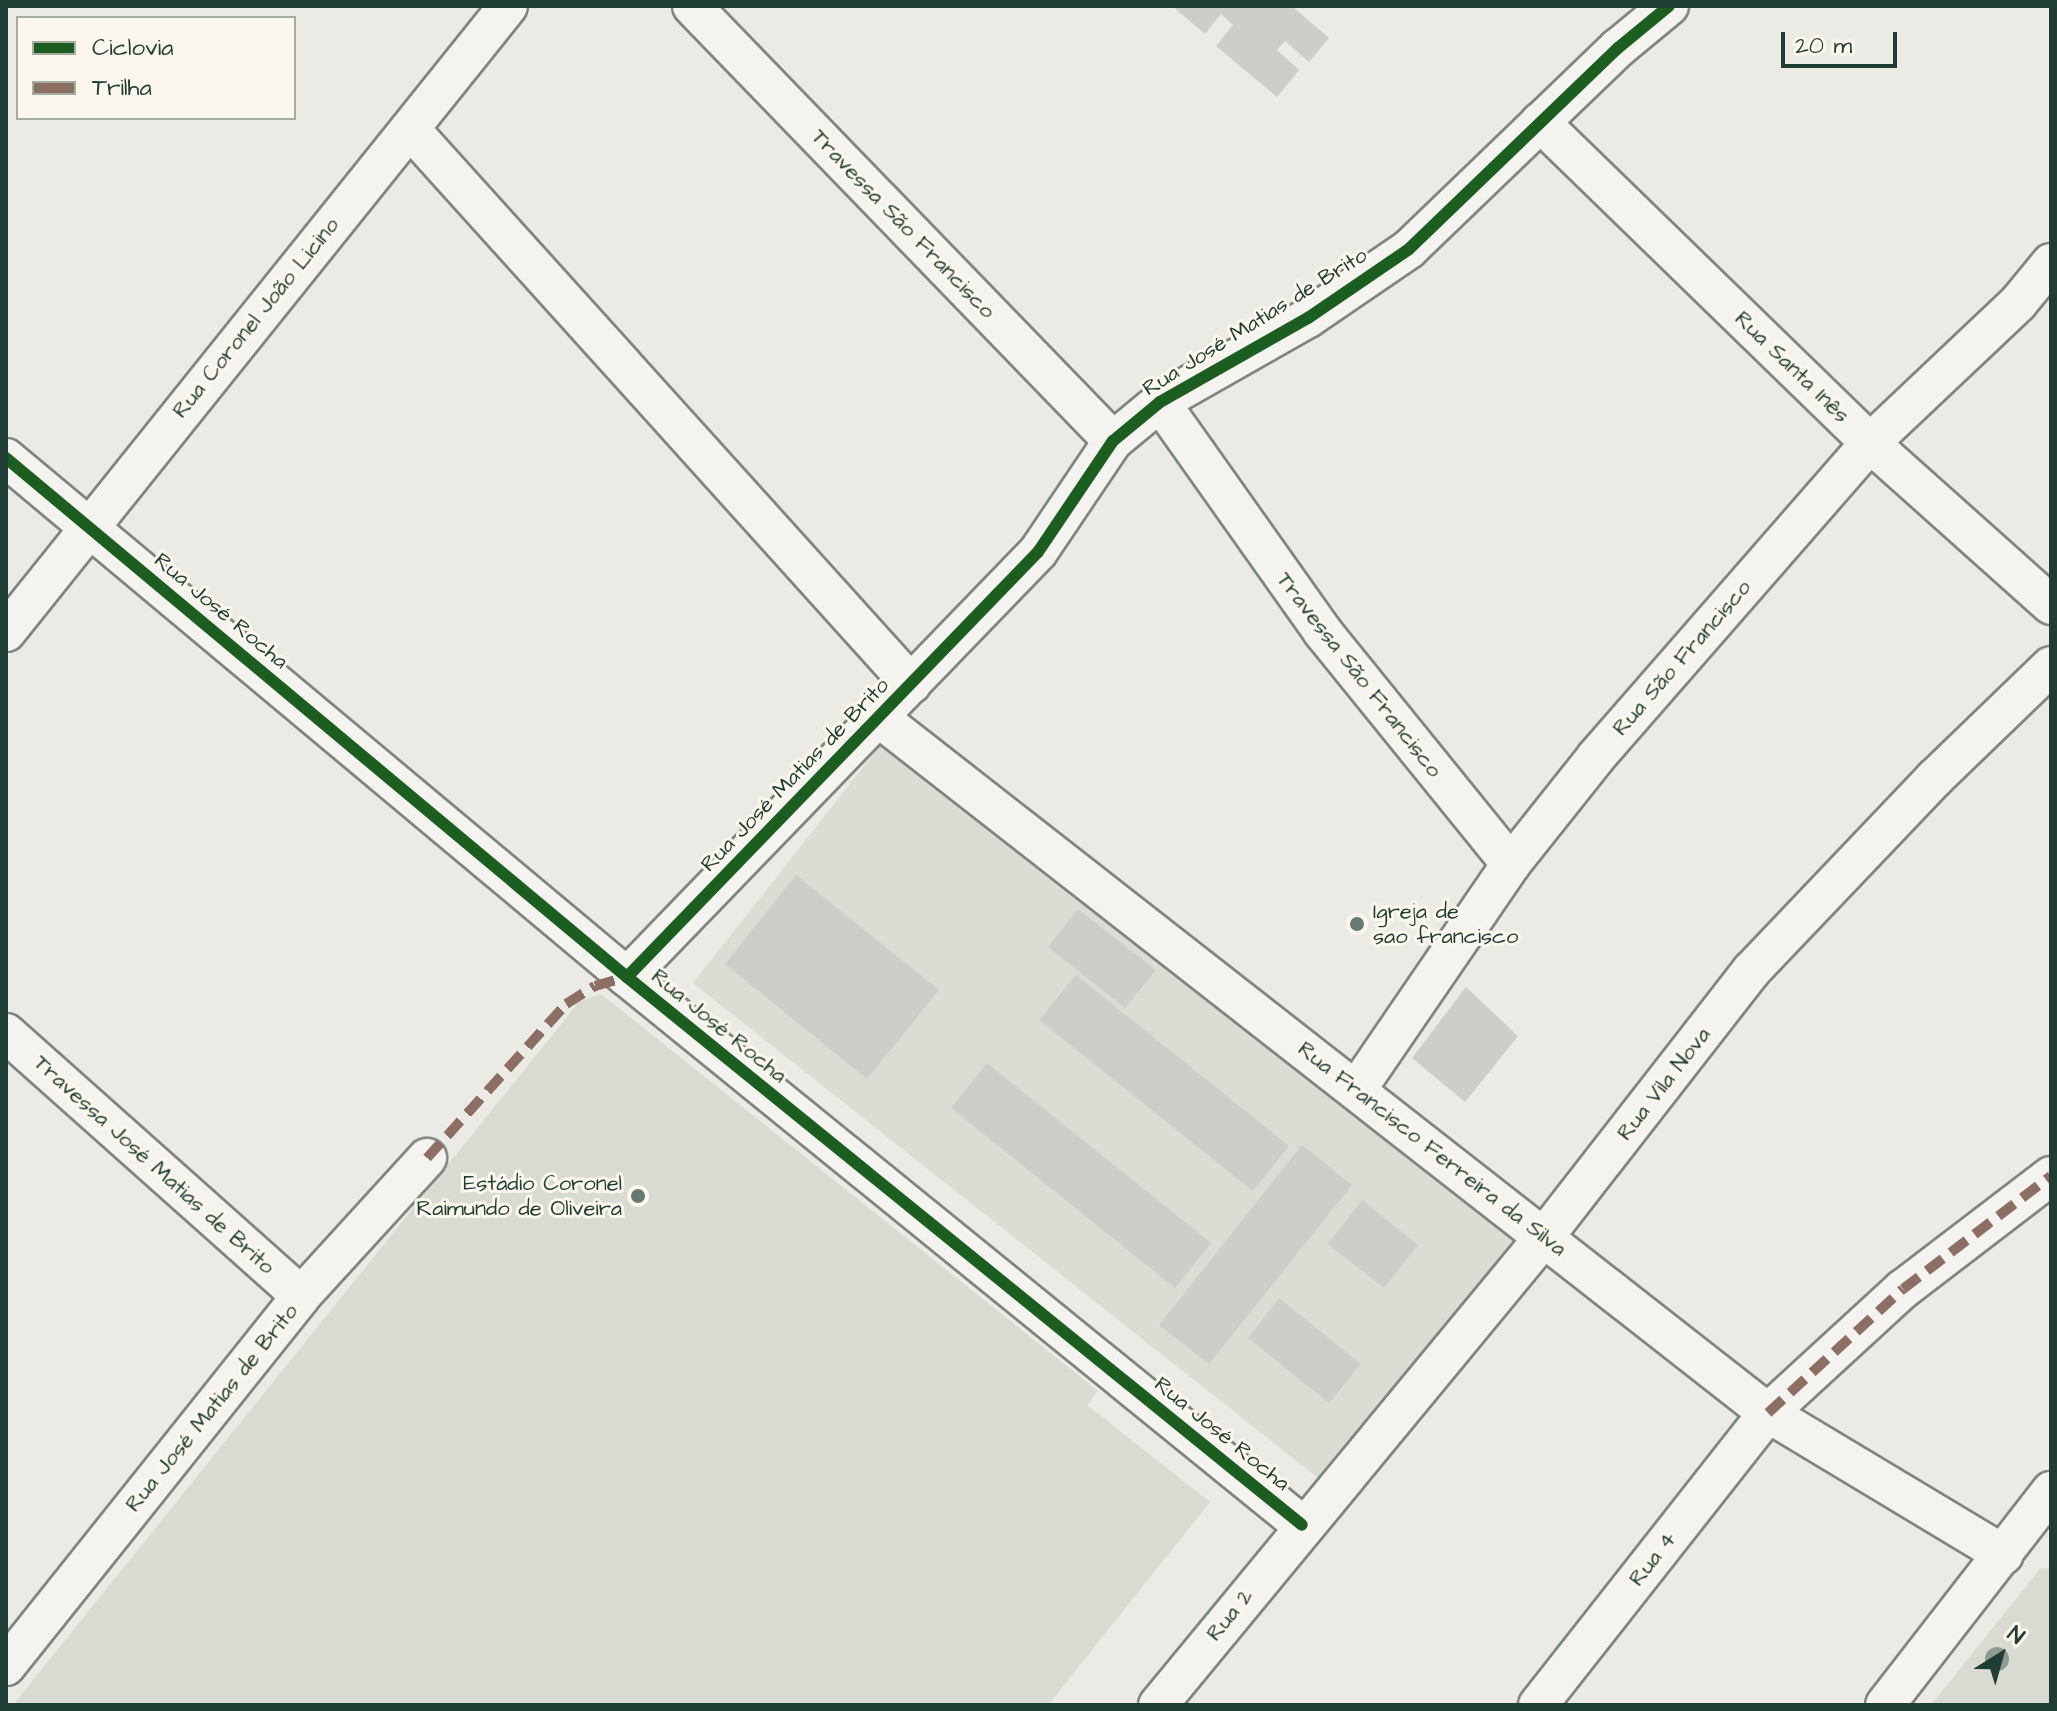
<!DOCTYPE html>
<html>
<head>
<meta charset="utf-8">
<style>
  body { margin:0 }
  #map { position:relative; width:2057px; height:1711px; overflow:hidden; background:#ebeae4; font-family:"Architects Daughter",sans-serif }
  div>[style] { position:absolute }
  .built>* { inset:0; background:#dbdcd3 }
  .green>* { inset:0; background:#d9dbd2 }
  .building>* { inset:0; background:#cdceca }
  .roads { filter:drop-shadow(2px 0 #808581) drop-shadow(-2px 0 #808581) drop-shadow(0 2px #808581) drop-shadow(0 -2px #808581) }
  .minor>* { height:38px; margin:-19px; padding:0 19px; transform-origin:19px; border-radius:19px; background:#f4f3ef }
  .quiet>* { height:10px; margin-top:-5px; transform-origin:0; background:repeating-linear-gradient(90deg,#8d6e63 0 20px,transparent 0 30px) }
  .cycleway>* { height:12px; margin:-6px; padding:0 6px; transform-origin:6px; border-radius:6px; background:#1b5e20 }
  .trees>* { width:24px; height:24px; margin:-12px; border-radius:50%; background:#8e9b93 }
  .dots>* { width:22px; height:22px; translate:-50% -50%; box-sizing:border-box; border:4px solid #fbf7ec; border-radius:50% }
  span { translate:-50% -50%; white-space:nowrap; text-align:center; line-height:1.15; -webkit-text-stroke:6px #fbf7ec; paint-order:stroke }
  .street-label { font-size:22px; color:#1f3d34 }
  .poi-label { font-size:22px; color:#1f3d34 }
  .left { translate:0 -50%; text-align:left }
  .right { translate:-100% -50%; text-align:right }
  .frame { position:absolute; inset:0; border:8px solid #1f3d34; pointer-events:none }
  .legend { position:absolute; left:16px; top:16px; width:280px; height:104px; box-sizing:border-box; background:#fbf7ec; border:2px solid #a3ada2; margin:0; padding:10px 14px; list-style:none; font-size:24px; color:#1f3d34 }
  .legend li { display:flex; align-items:center; gap:16px; height:40px }
  .legend b { width:40px; border:2px solid #a3ada2 }
  .north { position:absolute; left:1961px; top:1615px; width:80px; height:80px; -webkit-text-stroke:6px #fbf7ec; paint-order:stroke; rotate:37deg; font-size:22px; font-weight:700; line-height:32px; text-align:center; color:#1f3d34 }
  .north::after { content:''; display:block; margin:auto; width:28px; height:36px; background:#1f3d34; clip-path:polygon(50% 0,100% 100%,50% 72%,0 100%) }
  .scale { position:absolute; left:1781px; top:32px; width:116px; height:36px; box-sizing:border-box; border:4px solid #1f3d34; border-top:0; padding-left:10px; font-size:24px; line-height:28px; white-space:nowrap; color:#1f3d34; -webkit-text-stroke:6px #fbf7ec; paint-order:stroke }
</style>
</head>
<body>
<div id="map">
  <div class="built">
    <i style="clip-path:polygon(901px 719px,1536px 1223px,1328px 1486px,693px 983px)"></i>
  </div>
  <div class="green">
    <i style="clip-path:polygon(601px 994px,1098px 1391px,1087px 1405px,1210px 1502px,1048px 1705px,13px 1705px,579px 1002px)"></i>
    <i style="clip-path:polygon(2051px 1567px,2051px 1705px,1931px 1705px,2040px 1569px)"></i>
  </div>
  <div class="building">
    <i style="clip-path:polygon(1172px 6px,1292px 6px,1329px 38px,1309px 62px,1285px 41px,1277px 50px,1299px 70px,1277px 97px,1216px 46px,1233px 25px,1221px 14px,1205px 34px)"></i>
    <i style="clip-path:polygon(796px 875px,939px 990px,867px 1079px,725px 964px)"></i>
    <i style="clip-path:polygon(1078px 909px,1156px 970px,1125px 1008px,1048px 947px)"></i>
    <i style="clip-path:polygon(1076px 975px,1289px 1146px,1253px 1191px,1039px 1020px)"></i>
    <i style="clip-path:polygon(1466px 987px,1518px 1036px,1465px 1102px,1412px 1058px)"></i>
    <i style="clip-path:polygon(987px 1063px,1211px 1243px,1175px 1288px,951px 1108px)"></i>
    <i style="clip-path:polygon(1302px 1145px,1352px 1185px,1209px 1364px,1159px 1325px)"></i>
    <i style="clip-path:polygon(1362px 1200px,1418px 1245px,1384px 1288px,1328px 1244px)"></i>
    <i style="clip-path:polygon(1279px 1298px,1361px 1364px,1329px 1403px,1248px 1338px)"></i>
  </div>
  <div class="roads">
    <div class="minor">
      <i style="left:692px;top:6px;width:605px;rotate:45.94deg"></i>
      <i style="left:1540px;top:122px;width:460px;rotate:44.2deg"></i>
      <i style="left:1870px;top:443px;width:243px;rotate:41.8deg"></i>
      <i style="left:410px;top:129px;width:748px;rotate:47.93deg"></i>
      <i style="left:1160px;top:402px;width:281px;rotate:54.7deg"></i>
      <i style="left:1322px;top:631px;width:300px;rotate:51deg"></i>
      <i style="left:6px;top:458px;width:809px;rotate:39.89deg"></i>
      <i style="left:627px;top:977px;width:869px;rotate:39.07deg"></i>
      <i style="left:6px;top:632px;width:802px;rotate:-51.27deg"></i>
      <i style="left:878px;top:717px;width:1130px;rotate:38.03deg"></i>
      <i style="left:1768px;top:1413px;width:275px;rotate:31deg"></i>
      <i style="left:627px;top:977px;width:591px;rotate:-45.96deg"></i>
      <i style="left:1038px;top:552px;width:134px;rotate:-56deg"></i>
      <i style="left:1113px;top:441px;width:61px;rotate:-39.7deg"></i>
      <i style="left:1160px;top:402px;width:170px;rotate:-29.6deg"></i>
      <i style="left:1308px;top:318px;width:122px;rotate:-34.3deg"></i>
      <i style="left:1409px;top:249px;width:290px;rotate:-43.9deg"></i>
      <i style="left:1618px;top:48px;width:66px;rotate:-39.5deg"></i>
      <i style="left:6px;top:1033px;width:395px;rotate:41.7deg"></i>
      <i style="left:1357px;top:1089px;width:273px;rotate:-55.6deg"></i>
      <i style="left:1511px;top:864px;width:137px;rotate:-51.5deg"></i>
      <i style="left:1596px;top:757px;width:417px;rotate:-48.9deg"></i>
      <i style="left:1870px;top:443px;width:204px;rotate:-43.4deg"></i>
      <i style="left:2018px;top:303px;width:52px;rotate:-50.5deg"></i>
      <i style="left:6px;top:1666px;width:473px;rotate:-51.4deg"></i>
      <i style="left:301px;top:1296px;width:187px;rotate:-47.6deg"></i>
      <i style="left:1158px;top:1705px;width:607px;rotate:-50.48deg"></i>
      <i style="left:1544px;top:1237px;width:338px;rotate:-52.1deg"></i>
      <i style="left:1752px;top:970px;width:265px;rotate:-46.4deg"></i>
      <i style="left:1935px;top:778px;width:161px;rotate:-44deg"></i>
      <i style="left:1538px;top:1705px;width:372px;rotate:-51.8deg"></i>
      <i style="left:1768px;top:1413px;width:183px;rotate:-42.6deg"></i>
      <i style="left:1903px;top:1289px;width:186px;rotate:-37.4deg"></i>
      <i style="left:1885px;top:1705px;width:271px;rotate:-52.2deg"></i>
    </div>
  </div>
  <div class="quiet">
    <i style="left:427px;top:1158px;width:207px;rotate:-47.9deg"></i>
    <i style="left:566px;top:1004px;width:34px;rotate:-32deg"></i>
    <i style="left:595px;top:986px;width:33px;rotate:-16deg"></i>
    <i style="left:1768px;top:1413px;width:183px;rotate:-42.6deg"></i>
    <i style="left:1903px;top:1289px;width:186px;rotate:-37.4deg"></i>
  </div>
  <div class="cycleway">
    <i style="left:6px;top:458px;width:809px;rotate:39.89deg"></i>
    <i style="left:627px;top:977px;width:869px;rotate:39.07deg"></i>
    <i style="left:627px;top:977px;width:591px;rotate:-45.96deg"></i>
    <i style="left:1038px;top:552px;width:134px;rotate:-56deg"></i>
    <i style="left:1113px;top:441px;width:61px;rotate:-39.7deg"></i>
    <i style="left:1160px;top:402px;width:170px;rotate:-29.6deg"></i>
    <i style="left:1308px;top:318px;width:122px;rotate:-34.3deg"></i>
    <i style="left:1409px;top:249px;width:290px;rotate:-43.9deg"></i>
    <i style="left:1618px;top:48px;width:66px;rotate:-39.5deg"></i>
  </div>
  <div class="trees">
    <i style="left:1997px;top:1659px"></i>
  </div>
  <div class="dots">
    <i style="left:1357px;top:924px;background:#667a72"></i>
    <i style="left:638px;top:1196px;background:#667a72"></i>
  </div>
  <div class="street-label">
    <span style="left:903px;top:224px;rotate:46deg">Travessa São Francisco</span>
    <span style="left:256px;top:318px;rotate:-51deg">Rua Coronel João Licino</span>
    <span style="left:1255px;top:322px;rotate:-32deg">Rua José Matias de Brito</span>
    <span style="left:1792px;top:367px;rotate:44deg">Rua Santa Inês</span>
    <span style="left:221px;top:611px;rotate:40deg">Rua José Rocha</span>
    <span style="left:1682px;top:658px;rotate:-49deg">Rua São Francisco</span>
    <span style="left:1359px;top:675px;rotate:52deg">Travessa São Francisco</span>
    <span style="left:795px;top:775px;rotate:-46deg">Rua José Matias de Brito</span>
    <span style="left:719px;top:1026px;rotate:39deg">Rua José Rocha</span>
    <span style="left:1664px;top:1084px;rotate:-52deg">Rua Vila Nova</span>
    <span style="left:1432px;top:1149px;rotate:38deg">Rua Francisco Ferreira da Silva</span>
    <span style="left:154px;top:1165px;rotate:42deg">Travessa José Matias de Brito</span>
    <span style="left:212px;top:1408px;rotate:-51deg">Rua José Matias de Brito</span>
    <span style="left:1222px;top:1434px;rotate:39deg">Rua José Rocha</span>
    <span style="left:1653px;top:1559px;rotate:-52deg">Rua 4</span>
    <span style="left:1230px;top:1615px;rotate:-51deg">Rua 2</span>
  </div>
  <div class="poi-label">
    <span class="left" style="left:1373px;top:924px">Igreja de<br>sao francisco</span>
    <span class="right" style="left:622px;top:1196px">Estádio Coronel<br>Raimundo de Oliveira</span>
  </div>
  <div class="frame"></div>
  <ul class="legend">
  <li><b style="height:10px;background:#1b5e20"></b>Ciclovia</li>
  <li><b style="height:10px;background:#8d6e63"></b>Trilha</li>
  </ul>
  <div class="north">N</div>
  <div class="scale">20 m</div>
</div>
</body>
</html>
